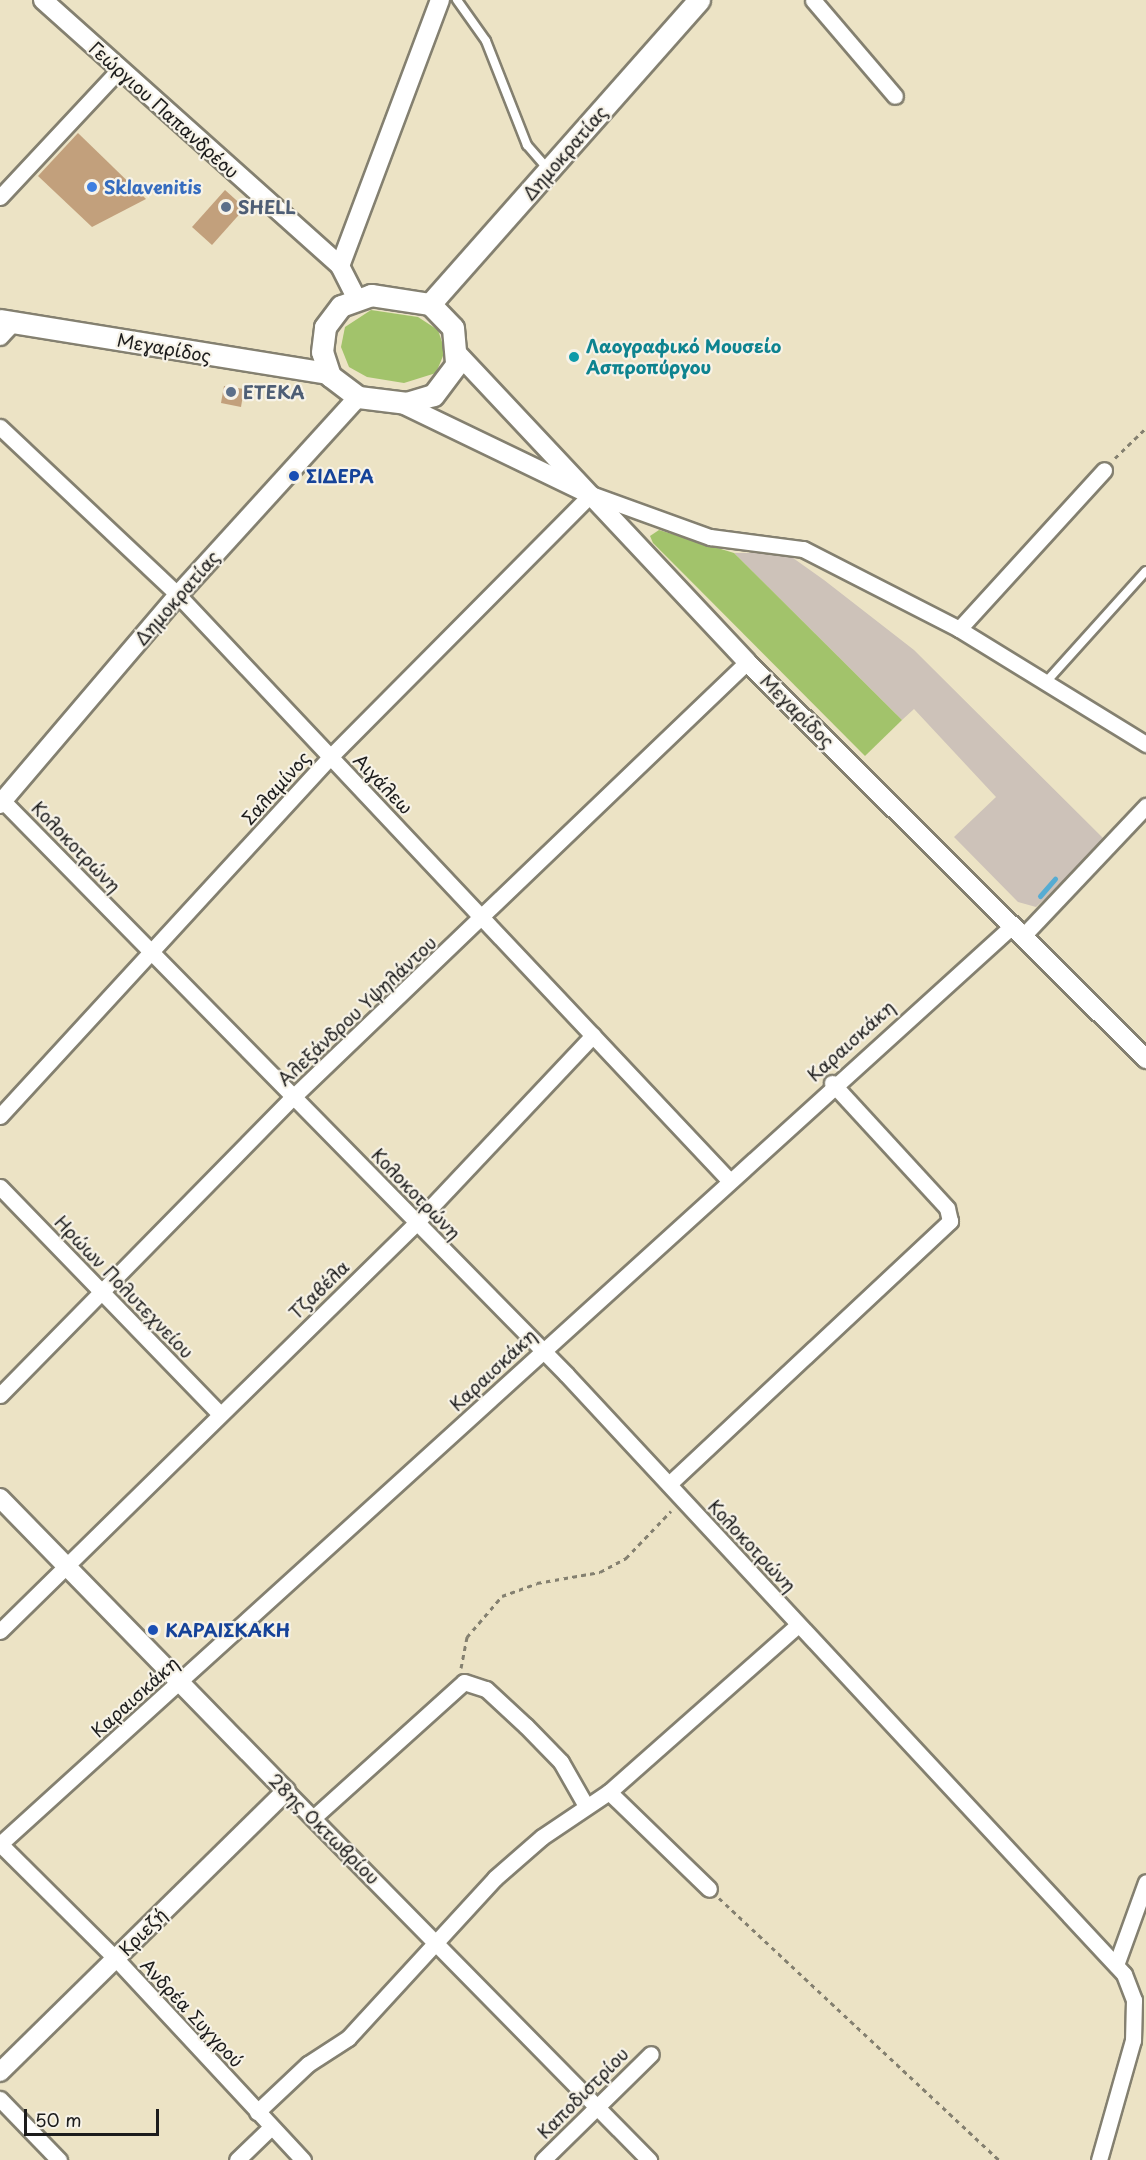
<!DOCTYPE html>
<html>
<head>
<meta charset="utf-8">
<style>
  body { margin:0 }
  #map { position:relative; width:1146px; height:2160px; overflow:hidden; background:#ece3c5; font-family:"Playpen Sans",sans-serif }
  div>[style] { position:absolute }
  .industrial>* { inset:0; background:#cdc2b9 }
  .green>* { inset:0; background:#a2c36b }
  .stream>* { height:5px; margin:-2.5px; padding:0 2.5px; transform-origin:2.5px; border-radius:2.5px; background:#56acd3 }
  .building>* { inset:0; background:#c2a07c }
  .path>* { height:3px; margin-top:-1.5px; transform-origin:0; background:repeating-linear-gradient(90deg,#848070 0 4.5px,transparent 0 9px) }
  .roads { filter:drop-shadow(2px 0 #848070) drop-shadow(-2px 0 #848070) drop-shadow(0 2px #848070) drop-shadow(0 -2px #848070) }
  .service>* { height:8px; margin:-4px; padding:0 4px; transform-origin:4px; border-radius:4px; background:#fff }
  .minor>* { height:15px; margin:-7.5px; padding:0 7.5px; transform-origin:7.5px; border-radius:7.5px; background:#fff }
  .tertiary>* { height:18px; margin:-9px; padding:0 9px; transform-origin:9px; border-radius:9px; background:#fff }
  .secondary>* { height:21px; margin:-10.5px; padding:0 10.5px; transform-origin:10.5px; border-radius:10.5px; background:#fff }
  .dots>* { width:16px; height:16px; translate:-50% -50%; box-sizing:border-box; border:3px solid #f7f3e8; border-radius:50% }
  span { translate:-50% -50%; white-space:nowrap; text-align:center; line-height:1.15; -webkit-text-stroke:4.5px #f7f3e8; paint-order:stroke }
  .street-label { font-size:18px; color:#1c1c1c }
  .shop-label { font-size:18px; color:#366cbe; font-weight:700 }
  .left { translate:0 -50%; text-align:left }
  .service-label { font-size:18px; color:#4e5e75; font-weight:700 }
  .culture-label { font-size:18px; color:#0d838f; font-weight:700 }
  .transit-label { font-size:18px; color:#164399; font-weight:700 }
  .scale { position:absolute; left:24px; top:2109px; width:135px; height:27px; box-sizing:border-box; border:3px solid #1c1c1c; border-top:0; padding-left:8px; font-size:18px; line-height:21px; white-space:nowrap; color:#1c1c1c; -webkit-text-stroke:4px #f7f3e8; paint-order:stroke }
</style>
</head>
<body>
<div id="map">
  <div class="industrial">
    <i style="clip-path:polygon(734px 553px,786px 553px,824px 580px,914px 650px,1107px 842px,1036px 907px,1018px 902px,954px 837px,996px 797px,914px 709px,902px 720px)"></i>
  </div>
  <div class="green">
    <i style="clip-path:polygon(371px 310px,418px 317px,438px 330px,445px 351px,436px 373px,404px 383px,367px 377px,349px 367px,341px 347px,345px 327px)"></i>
    <i style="clip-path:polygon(659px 530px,734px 553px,902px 720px,865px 756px,653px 543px,650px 536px)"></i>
  </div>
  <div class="stream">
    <i style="left:1040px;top:896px;width:23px;rotate:-49deg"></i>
  </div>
  <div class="building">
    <i style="clip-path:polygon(78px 133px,146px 199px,92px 227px,38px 176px)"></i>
    <i style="clip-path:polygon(225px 190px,245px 208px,212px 245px,192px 227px)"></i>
    <i style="clip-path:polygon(224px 386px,244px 389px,241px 407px,221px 403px)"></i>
  </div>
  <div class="path">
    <i style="left:1115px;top:458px;width:43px;rotate:-44.1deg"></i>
    <i style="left:461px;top:1668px;width:32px;rotate:-79deg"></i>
    <i style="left:467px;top:1637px;width:54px;rotate:-49.5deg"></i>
    <i style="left:502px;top:1596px;width:37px;rotate:-20deg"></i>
    <i style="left:537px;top:1583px;width:64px;rotate:-9.9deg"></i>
    <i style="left:600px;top:1572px;width:30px;rotate:-28deg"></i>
    <i style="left:626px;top:1558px;width:65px;rotate:-46.2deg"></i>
    <i style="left:719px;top:1898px;width:383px;rotate:43.1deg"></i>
  </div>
  <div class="roads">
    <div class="service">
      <i style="left:457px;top:0;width:50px;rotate:54.7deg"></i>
      <i style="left:486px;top:41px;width:112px;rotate:68.5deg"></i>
      <i style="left:527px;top:145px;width:30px;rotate:49deg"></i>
      <i style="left:1046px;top:682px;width:149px;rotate:-48deg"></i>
    </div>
    <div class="minor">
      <i style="left:813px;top:0;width:126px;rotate:49.5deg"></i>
      <i style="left:0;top:197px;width:173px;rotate:-46.9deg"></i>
      <i style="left:0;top:337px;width:21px;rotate:-47deg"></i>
      <i style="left:0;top:427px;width:245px;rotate:43.3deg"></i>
      <i style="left:178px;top:595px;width:802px;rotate:46.72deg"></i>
      <i style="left:959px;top:629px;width:215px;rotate:-47.6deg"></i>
      <i style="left:0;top:798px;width:808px;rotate:45.5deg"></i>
      <i style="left:566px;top:1374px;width:819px;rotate:47.08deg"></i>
      <i style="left:1124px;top:1974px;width:28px;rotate:69deg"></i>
      <i style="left:1134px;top:2000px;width:40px;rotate:91.4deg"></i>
      <i style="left:1133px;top:2040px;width:125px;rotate:105.8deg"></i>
      <i style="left:1024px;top:935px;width:178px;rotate:-46.6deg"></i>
      <i style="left:0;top:1116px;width:488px;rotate:-47.4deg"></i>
      <i style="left:330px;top:757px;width:371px;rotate:-45.2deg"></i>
      <i style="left:591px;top:494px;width:127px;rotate:19.9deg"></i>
      <i style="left:710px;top:537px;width:94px;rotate:7.4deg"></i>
      <i style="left:803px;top:549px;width:175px;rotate:27.1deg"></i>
      <i style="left:959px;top:629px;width:220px;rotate:31.6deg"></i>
      <i style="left:0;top:1187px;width:316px;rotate:45.9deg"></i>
      <i style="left:0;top:1395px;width:418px;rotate:-45.5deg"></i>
      <i style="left:293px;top:1097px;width:629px;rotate:-43.78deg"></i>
      <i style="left:669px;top:1484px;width:385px;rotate:-43.1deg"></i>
      <i style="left:950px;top:1221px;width:13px;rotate:-103deg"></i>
      <i style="left:947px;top:1208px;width:170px;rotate:-132.6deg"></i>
      <i style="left:0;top:1631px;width:583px;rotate:-44.44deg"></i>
      <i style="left:416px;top:1223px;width:258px;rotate:-46.7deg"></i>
      <i style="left:286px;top:1791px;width:518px;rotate:45.47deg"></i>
      <i style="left:609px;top:1792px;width:139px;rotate:44.1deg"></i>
      <i style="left:313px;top:1818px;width:203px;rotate:-42deg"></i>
      <i style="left:464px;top:1682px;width:23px;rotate:18deg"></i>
      <i style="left:486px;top:1689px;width:54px;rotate:42.8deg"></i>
      <i style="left:526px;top:1726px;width:50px;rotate:45.8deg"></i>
      <i style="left:561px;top:1762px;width:48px;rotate:60.3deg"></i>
      <i style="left:1116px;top:1965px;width:88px;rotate:-70.1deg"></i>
      <i style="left:0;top:2099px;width:85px;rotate:46deg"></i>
      <i style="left:257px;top:2112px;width:70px;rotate:-43.3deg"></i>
      <i style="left:308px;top:2064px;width:48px;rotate:-33deg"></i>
      <i style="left:348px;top:2038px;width:217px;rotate:-47.4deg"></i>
      <i style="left:495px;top:1878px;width:62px;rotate:-41.1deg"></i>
      <i style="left:542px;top:1837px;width:81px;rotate:-33.9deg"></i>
      <i style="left:609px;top:1792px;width:252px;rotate:-41.5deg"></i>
      <i style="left:237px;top:2160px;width:47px;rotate:-44.1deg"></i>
      <i style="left:303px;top:2160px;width:275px;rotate:-132.9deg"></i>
      <i style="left:116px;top:1959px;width:163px;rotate:-135.2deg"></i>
      <i style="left:0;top:1844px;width:1368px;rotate:-42.21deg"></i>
      <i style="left:543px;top:2160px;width:151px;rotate:-44.5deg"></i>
    </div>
    <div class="tertiary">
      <i style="left:43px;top:0;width:399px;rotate:41.8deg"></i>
      <i style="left:340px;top:266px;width:36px;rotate:63deg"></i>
      <i style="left:340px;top:266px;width:284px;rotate:-69.4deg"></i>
      <i style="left:458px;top:354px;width:422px;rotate:46.8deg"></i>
      <i style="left:747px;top:662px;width:563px;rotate:44.86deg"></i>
      <i style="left:398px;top:402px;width:203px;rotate:25.7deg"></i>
      <i style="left:0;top:804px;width:275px;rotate:-49.6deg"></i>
      <i style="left:178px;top:595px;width:268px;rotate:-47.7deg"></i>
      <i style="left:0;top:1498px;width:409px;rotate:45.7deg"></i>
      <i style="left:286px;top:1791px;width:401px;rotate:135.5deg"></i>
    </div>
    <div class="secondary">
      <i style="left:371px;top:295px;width:60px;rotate:8.7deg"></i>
      <i style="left:430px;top:304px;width:33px;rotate:46deg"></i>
      <i style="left:453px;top:328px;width:37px;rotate:85deg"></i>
      <i style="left:456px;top:365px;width:38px;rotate:127deg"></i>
      <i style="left:433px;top:395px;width:27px;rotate:163deg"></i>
      <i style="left:407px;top:403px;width:49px;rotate:-173deg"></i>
      <i style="left:358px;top:397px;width:35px;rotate:-143deg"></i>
      <i style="left:330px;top:376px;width:25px;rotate:-108deg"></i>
      <i style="left:322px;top:352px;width:25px;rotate:-83deg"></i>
      <i style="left:325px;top:327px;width:26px;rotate:-53deg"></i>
      <i style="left:341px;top:306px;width:32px;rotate:-20deg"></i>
      <i style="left:430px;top:304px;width:406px;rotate:-48.5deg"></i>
      <i style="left:0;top:320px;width:332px;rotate:9.2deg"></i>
    </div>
  </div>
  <div class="dots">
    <i style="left:92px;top:187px;background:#3f7fe0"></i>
    <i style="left:226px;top:207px;background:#5c6f8a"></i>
    <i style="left:574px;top:357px;background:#0f9aa8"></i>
    <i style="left:231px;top:392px;background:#5c6f8a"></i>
    <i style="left:294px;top:476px;background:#1a4fb4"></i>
    <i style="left:153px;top:1630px;background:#1a4fb4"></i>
  </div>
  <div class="street-label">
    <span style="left:164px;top:110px;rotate:42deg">Γεώργιου Παπανδρέου</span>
    <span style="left:565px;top:153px;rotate:-49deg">Δημοκρατίας</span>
    <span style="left:164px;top:348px;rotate:10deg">Μεγαρίδος</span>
    <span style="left:177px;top:598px;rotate:-49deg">Δημοκρατίας</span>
    <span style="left:797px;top:711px;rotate:45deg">Μεγαρίδος</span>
    <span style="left:383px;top:784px;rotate:46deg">Αιγάλεω</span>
    <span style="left:276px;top:788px;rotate:-48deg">Σαλαμίνος</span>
    <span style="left:76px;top:847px;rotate:46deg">Κολοκοτρώνη</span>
    <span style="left:357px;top:1011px;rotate:-43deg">Αλεξάνδρου Υψηλάντου</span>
    <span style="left:851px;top:1041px;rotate:-42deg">Καραισκάκη</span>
    <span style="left:416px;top:1194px;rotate:46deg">Κολοκοτρώνη</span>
    <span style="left:124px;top:1287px;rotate:46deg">Ηρώων Πολυτεχνείου</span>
    <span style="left:319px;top:1290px;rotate:-44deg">Τζαβέλα</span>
    <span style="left:493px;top:1370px;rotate:-43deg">Καραισκάκη</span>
    <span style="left:752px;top:1546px;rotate:47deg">Κολοκοτρώνη</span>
    <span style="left:135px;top:1697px;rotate:-42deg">Καραισκάκη</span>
    <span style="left:324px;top:1829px;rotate:45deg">28ης Οκτωβρίου</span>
    <span style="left:143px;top:1932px;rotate:-45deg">Κριεζή</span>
    <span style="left:192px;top:2013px;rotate:47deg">Ανδρέα Συγγρού</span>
    <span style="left:583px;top:2093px;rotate:-45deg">Καποδιστρίου</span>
  </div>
  <div class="shop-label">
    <span class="left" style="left:104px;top:187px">Sklavenitis</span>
  </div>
  <div class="service-label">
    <span class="left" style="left:238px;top:207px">SHELL</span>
    <span class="left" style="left:243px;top:392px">ΕΤΕΚΑ</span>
  </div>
  <div class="culture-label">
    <span class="left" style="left:586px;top:357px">Λαογραφικό Μουσείο<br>Ασπροπύργου</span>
  </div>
  <div class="transit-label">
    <span class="left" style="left:306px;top:476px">ΣΙΔΕΡΑ</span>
    <span class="left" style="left:165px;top:1630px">ΚΑΡΑΙΣΚΑΚΗ</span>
  </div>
  <div class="scale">50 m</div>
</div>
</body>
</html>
